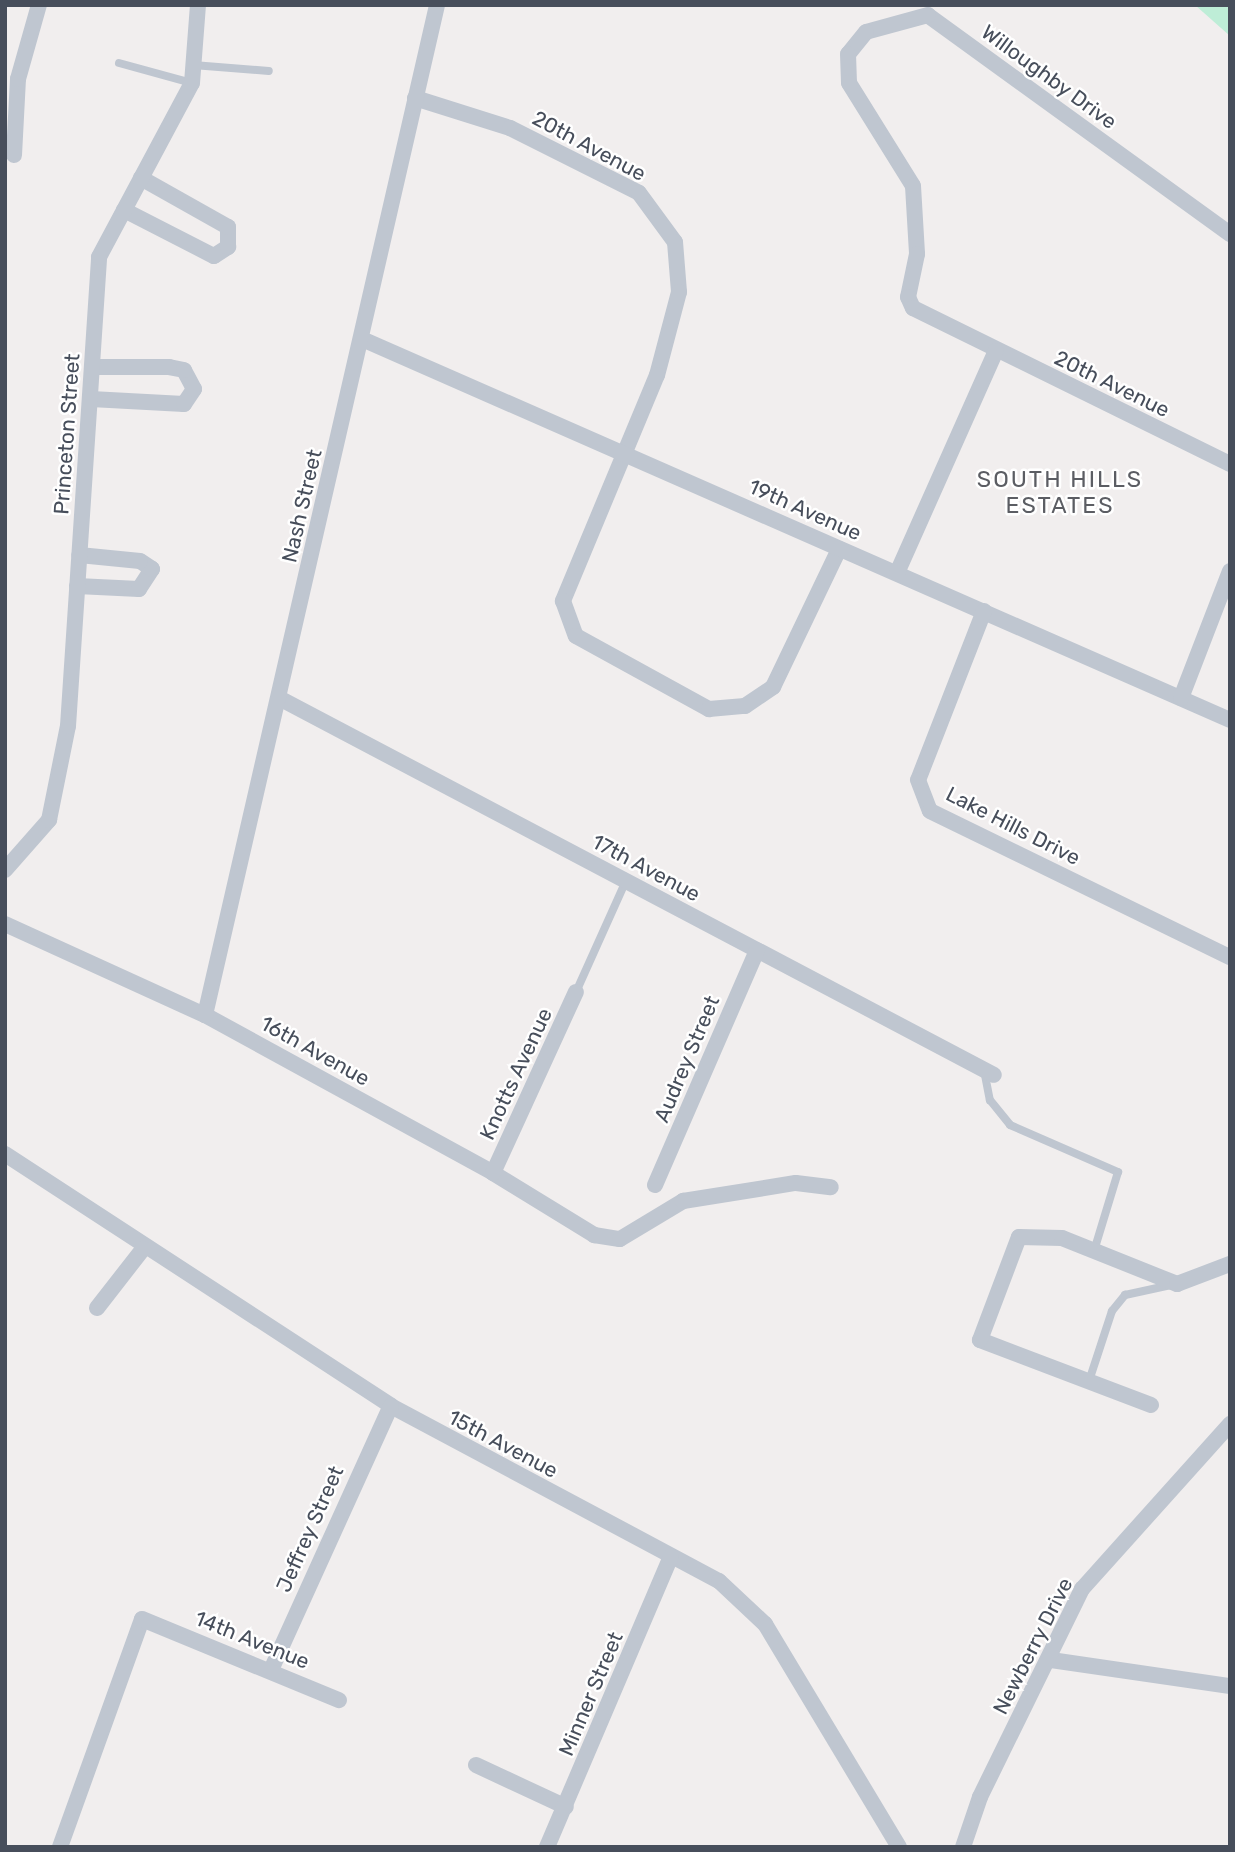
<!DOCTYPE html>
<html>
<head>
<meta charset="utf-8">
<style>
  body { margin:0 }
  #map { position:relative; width:1235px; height:1852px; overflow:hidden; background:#f1eeee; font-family:Rubik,sans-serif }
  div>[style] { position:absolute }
  .green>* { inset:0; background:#beedd7 }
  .lane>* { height:8px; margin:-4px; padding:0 4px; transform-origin:4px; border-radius:4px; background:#bfc6d0 }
  .street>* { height:16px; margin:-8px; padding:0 8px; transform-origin:8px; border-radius:8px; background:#bfc6d0 }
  span { translate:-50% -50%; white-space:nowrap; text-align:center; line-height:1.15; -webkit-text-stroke:5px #fff; paint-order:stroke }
  .street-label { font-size:21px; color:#474e5b }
  .neighbourhood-label { font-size:23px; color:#5b5d63; letter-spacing:2px }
  .frame { position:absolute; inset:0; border:7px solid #474e5b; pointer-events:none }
</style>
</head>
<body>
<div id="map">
  <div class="green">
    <i style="clip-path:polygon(1195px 5px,1230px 5px,1230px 36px)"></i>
  </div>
  <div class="lane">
    <i style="left:119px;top:63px;width:76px;rotate:15.3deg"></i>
    <i style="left:193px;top:65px;width:76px;rotate:4.5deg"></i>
    <i style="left:576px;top:992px;width:122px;rotate:-65.8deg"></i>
    <i style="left:984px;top:1070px;width:31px;rotate:79deg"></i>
    <i style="left:990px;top:1100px;width:32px;rotate:51deg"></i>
    <i style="left:1010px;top:1125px;width:118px;rotate:23.5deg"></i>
    <i style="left:1118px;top:1172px;width:83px;rotate:106.9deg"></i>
    <i style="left:1088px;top:1384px;width:77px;rotate:-71.8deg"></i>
    <i style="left:1112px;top:1311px;width:21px;rotate:-51deg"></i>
    <i style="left:1125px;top:1295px;width:47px;rotate:-12.3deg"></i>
  </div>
  <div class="street">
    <i style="left:415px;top:98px;width:100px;rotate:17.5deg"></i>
    <i style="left:510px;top:128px;width:144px;rotate:26.7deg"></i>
    <i style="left:639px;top:193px;width:61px;rotate:53.7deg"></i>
    <i style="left:675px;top:242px;width:50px;rotate:85.4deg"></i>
    <i style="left:679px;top:292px;width:86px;rotate:104.8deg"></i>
    <i style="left:657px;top:375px;width:245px;rotate:112.6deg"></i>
    <i style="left:563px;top:601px;width:37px;rotate:70deg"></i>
    <i style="left:576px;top:636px;width:152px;rotate:28.8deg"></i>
    <i style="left:709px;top:709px;width:36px;rotate:-5deg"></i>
    <i style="left:745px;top:706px;width:34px;rotate:-34deg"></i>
    <i style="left:773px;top:687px;width:153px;rotate:-64.4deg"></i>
    <i style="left:14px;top:155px;width:76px;rotate:-87deg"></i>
    <i style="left:18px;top:79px;width:77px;rotate:-74.2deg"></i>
    <i style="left:124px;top:210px;width:101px;rotate:27.1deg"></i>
    <i style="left:214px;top:256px;width:17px;rotate:-33deg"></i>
    <i style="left:228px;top:247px;width:20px;rotate:-90deg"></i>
    <i style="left:228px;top:227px;width:100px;rotate:-150.6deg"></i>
    <i style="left:1230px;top:234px;width:373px;rotate:-144.1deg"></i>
    <i style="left:928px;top:15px;width:64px;rotate:164.7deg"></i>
    <i style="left:866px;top:32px;width:28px;rotate:129deg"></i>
    <i style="left:848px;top:54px;width:29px;rotate:88deg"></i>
    <i style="left:849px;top:83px;width:121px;rotate:58.1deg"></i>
    <i style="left:913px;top:186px;width:68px;rotate:86.6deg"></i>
    <i style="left:917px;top:254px;width:44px;rotate:101.8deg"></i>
    <i style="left:908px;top:297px;width:12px;rotate:66deg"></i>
    <i style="left:913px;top:308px;width:353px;rotate:26.2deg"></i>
    <i style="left:362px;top:339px;width:948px;rotate:23.7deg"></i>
    <i style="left:91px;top:399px;width:93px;rotate:3.1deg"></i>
    <i style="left:184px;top:404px;width:18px;rotate:-56deg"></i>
    <i style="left:194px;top:389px;width:21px;rotate:-118deg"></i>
    <i style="left:184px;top:370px;width:15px;rotate:-169deg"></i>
    <i style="left:169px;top:367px;width:76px;rotate:180deg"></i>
    <i style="left:897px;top:573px;width:243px;rotate:-66deg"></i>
    <i style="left:77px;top:586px;width:62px;rotate:2.8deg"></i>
    <i style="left:139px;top:589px;width:24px;rotate:-57deg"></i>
    <i style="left:152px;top:569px;width:14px;rotate:-146deg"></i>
    <i style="left:140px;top:561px;width:61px;rotate:-174.4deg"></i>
    <i style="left:984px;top:611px;width:181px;rotate:111.3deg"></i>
    <i style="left:918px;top:780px;width:33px;rotate:69deg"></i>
    <i style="left:930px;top:811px;width:334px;rotate:26deg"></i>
    <i style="left:279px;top:698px;width:808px;rotate:27.8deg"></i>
    <i style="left:1181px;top:698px;width:136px;rotate:-68.9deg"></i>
    <i style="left:5px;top:870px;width:67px;rotate:-48.7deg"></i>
    <i style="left:49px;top:820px;width:96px;rotate:-78.6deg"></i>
    <i style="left:68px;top:726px;width:470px;rotate:-86.2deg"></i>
    <i style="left:99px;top:257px;width:197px;rotate:-61.9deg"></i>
    <i style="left:192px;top:83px;width:78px;rotate:-85.6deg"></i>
    <i style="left:5px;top:924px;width:220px;rotate:24.5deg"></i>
    <i style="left:205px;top:1015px;width:328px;rotate:28.7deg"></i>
    <i style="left:493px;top:1173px;width:119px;rotate:31.5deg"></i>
    <i style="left:594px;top:1235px;width:26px;rotate:9deg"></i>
    <i style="left:620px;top:1239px;width:74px;rotate:-31.1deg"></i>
    <i style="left:683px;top:1201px;width:114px;rotate:-9.1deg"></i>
    <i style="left:796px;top:1183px;width:35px;rotate:7deg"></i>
    <i style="left:205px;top:1015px;width:1036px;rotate:-77.06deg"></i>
    <i style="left:5px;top:1154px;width:461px;rotate:33.1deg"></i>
    <i style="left:391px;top:1406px;width:372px;rotate:28.1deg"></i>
    <i style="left:719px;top:1581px;width:63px;rotate:43.1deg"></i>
    <i style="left:765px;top:1624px;width:260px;rotate:59deg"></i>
    <i style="left:493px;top:1173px;width:199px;rotate:-65.4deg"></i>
    <i style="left:655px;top:1185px;width:256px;rotate:-66.5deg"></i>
    <i style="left:97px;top:1308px;width:75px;rotate:-52.1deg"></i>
    <i style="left:1151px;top:1405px;width:183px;rotate:-159.2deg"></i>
    <i style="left:980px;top:1340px;width:110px;rotate:-69.3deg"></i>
    <i style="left:1019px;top:1237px;width:43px;rotate:1.3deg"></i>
    <i style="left:1062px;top:1238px;width:124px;rotate:21.8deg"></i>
    <i style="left:1177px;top:1284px;width:57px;rotate:-20.7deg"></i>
    <i style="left:1051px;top:1660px;width:181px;rotate:8.3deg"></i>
    <i style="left:271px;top:1670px;width:290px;rotate:-65.6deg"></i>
    <i style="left:476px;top:1765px;width:99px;rotate:25deg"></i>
    <i style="left:60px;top:1847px;width:242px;rotate:-70.2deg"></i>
    <i style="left:142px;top:1619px;width:213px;rotate:22.4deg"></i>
    <i style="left:547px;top:1847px;width:316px;rotate:-66.9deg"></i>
    <i style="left:963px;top:1847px;width:53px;rotate:-71.2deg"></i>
    <i style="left:980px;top:1797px;width:232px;rotate:-63.9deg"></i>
    <i style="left:1082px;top:1589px;width:222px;rotate:-48.1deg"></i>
  </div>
  <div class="street-label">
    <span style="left:1049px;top:77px;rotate:36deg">Willoughby Drive</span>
    <span style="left:589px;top:146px;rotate:28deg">20th Avenue</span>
    <span style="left:1112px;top:384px;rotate:26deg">20th Avenue</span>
    <span style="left:67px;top:434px;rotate:-86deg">Princeton Street</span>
    <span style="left:302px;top:506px;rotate:-77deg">Nash Street</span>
    <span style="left:805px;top:510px;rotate:24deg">19th Avenue</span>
    <span style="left:1013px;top:826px;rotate:27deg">Lake Hills Drive</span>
    <span style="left:646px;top:868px;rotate:28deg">17th Avenue</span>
    <span style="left:315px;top:1051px;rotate:29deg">16th Avenue</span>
    <span style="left:687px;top:1059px;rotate:-67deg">Audrey Street</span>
    <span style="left:516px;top:1074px;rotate:-65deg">Knotts Avenue</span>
    <span style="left:503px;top:1444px;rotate:28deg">15th Avenue</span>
    <span style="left:310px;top:1529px;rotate:-66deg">Jeffrey Street</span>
    <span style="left:252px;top:1640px;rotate:22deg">14th Avenue</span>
    <span style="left:1033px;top:1646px;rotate:-63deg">Newberry Drive</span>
    <span style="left:591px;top:1694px;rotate:-67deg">Minner Street</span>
  </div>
  <div class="neighbourhood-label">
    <span style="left:1060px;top:492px">SOUTH HILLS<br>ESTATES</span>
  </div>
  <div class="frame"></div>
</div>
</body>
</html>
